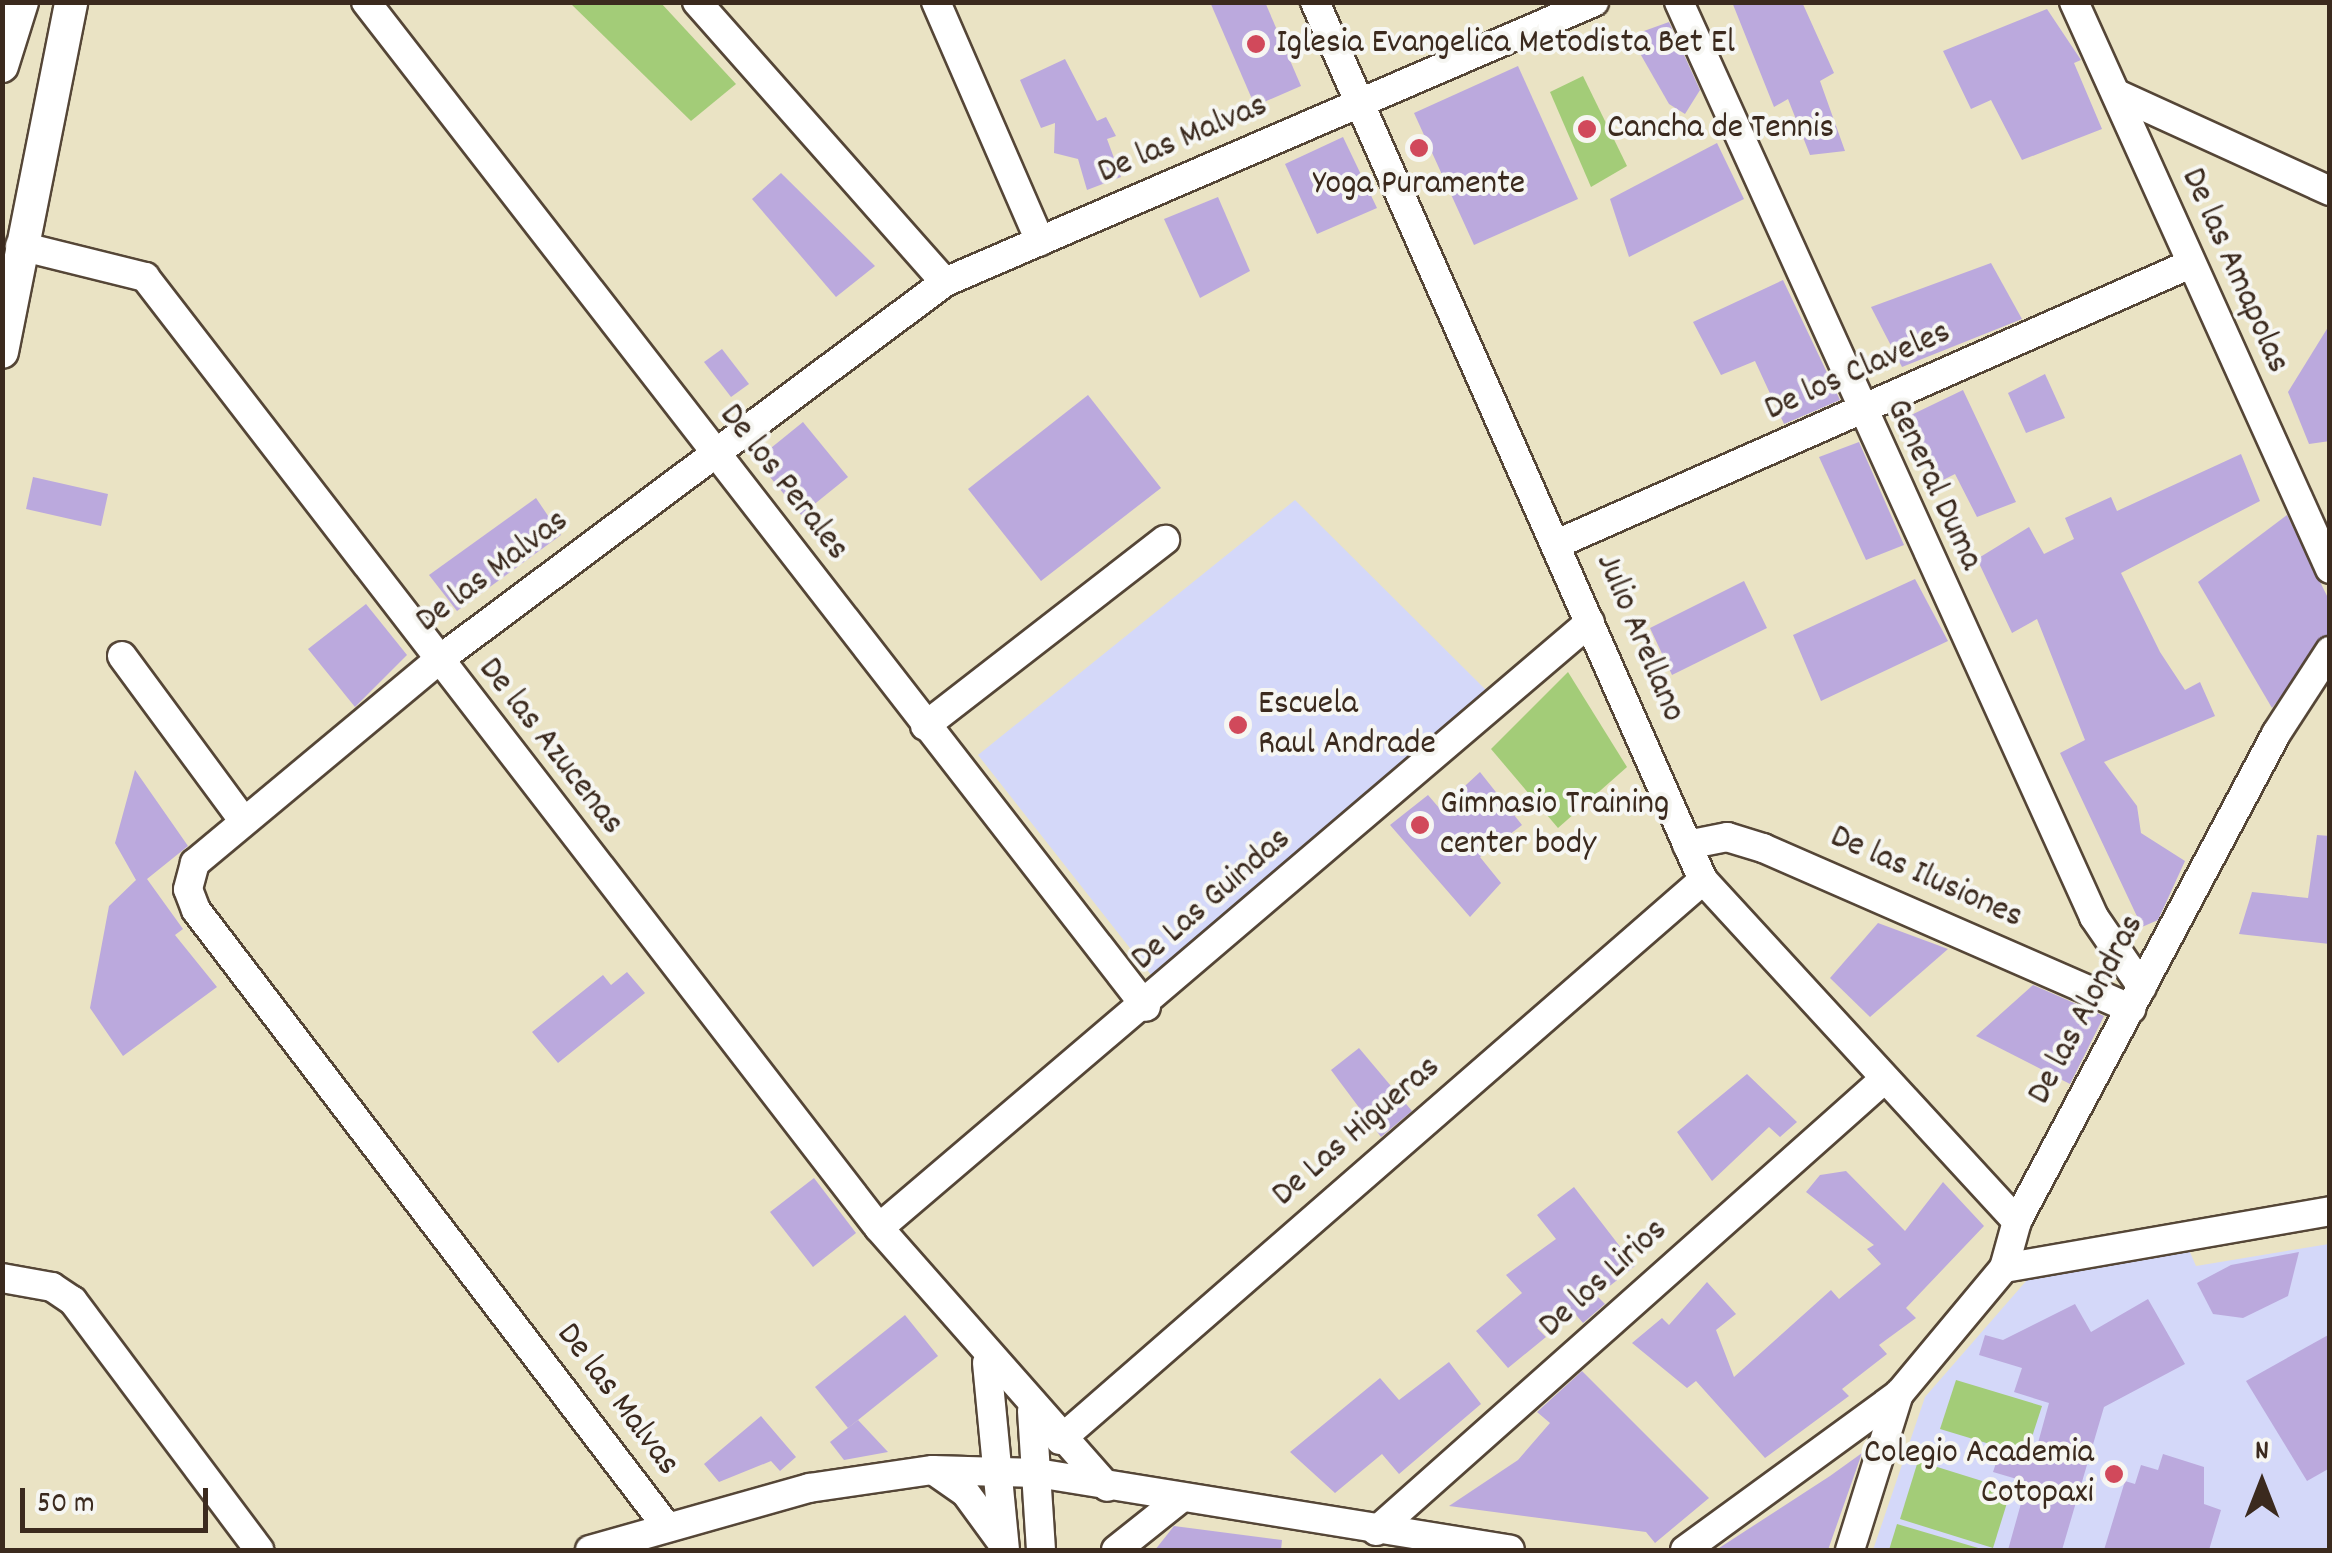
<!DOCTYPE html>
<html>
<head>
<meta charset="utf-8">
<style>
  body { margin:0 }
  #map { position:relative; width:2332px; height:1553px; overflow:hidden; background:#eae3c4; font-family:Dekko,sans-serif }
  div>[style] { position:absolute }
  .built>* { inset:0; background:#d4d8f9 }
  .green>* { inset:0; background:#a3cc78 }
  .building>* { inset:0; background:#bba9dd }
  .roads { filter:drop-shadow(2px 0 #554637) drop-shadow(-2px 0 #554637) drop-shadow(0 2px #554637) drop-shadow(0 -2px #554637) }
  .minor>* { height:28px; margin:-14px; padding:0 14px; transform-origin:14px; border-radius:14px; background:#fff }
  .major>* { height:32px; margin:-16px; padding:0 16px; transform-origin:16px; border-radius:16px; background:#fff }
  .dots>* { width:28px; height:28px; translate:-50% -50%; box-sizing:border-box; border:5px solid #f6f6f2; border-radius:50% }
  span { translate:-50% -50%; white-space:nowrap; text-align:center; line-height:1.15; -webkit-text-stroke:8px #f6f6f2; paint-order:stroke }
  .poi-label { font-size:35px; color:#3b2a1e }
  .left { translate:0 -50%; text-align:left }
  .right { translate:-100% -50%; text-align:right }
  .street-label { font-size:35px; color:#3b2a1e }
  .frame { position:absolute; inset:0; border:5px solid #3b2a1e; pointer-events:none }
  .north { position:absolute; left:2212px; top:1433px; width:100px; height:100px; -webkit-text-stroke:8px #f6f6f2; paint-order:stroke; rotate:0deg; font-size:28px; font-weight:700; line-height:40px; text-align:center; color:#3b2a1e }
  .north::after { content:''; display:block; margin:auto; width:35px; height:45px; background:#3b2a1e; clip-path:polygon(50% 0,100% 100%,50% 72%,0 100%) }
  .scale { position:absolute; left:20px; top:1488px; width:188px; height:45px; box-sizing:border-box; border:5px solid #3b2a1e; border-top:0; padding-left:12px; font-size:30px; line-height:35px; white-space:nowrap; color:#3b2a1e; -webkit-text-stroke:8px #f6f6f2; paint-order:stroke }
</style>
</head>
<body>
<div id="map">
  <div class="built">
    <i style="clip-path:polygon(1295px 500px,1492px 696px,1170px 999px,978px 755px)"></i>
    <i style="clip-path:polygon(2329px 1244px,2329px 1550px,1873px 1550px,1925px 1397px,2027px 1280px,2189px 1250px,2196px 1266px)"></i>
  </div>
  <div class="green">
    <i style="clip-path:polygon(570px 3px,661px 3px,736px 84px,691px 121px)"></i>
    <i style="clip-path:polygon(1583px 76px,1627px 166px,1591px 187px,1550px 92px)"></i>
    <i style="clip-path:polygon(1568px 672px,1627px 767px,1558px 828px,1491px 749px)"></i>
    <i style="clip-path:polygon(1956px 1380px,2042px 1406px,2026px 1455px,1940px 1429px)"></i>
    <i style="clip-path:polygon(1918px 1461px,2011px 1490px,1993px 1548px,1900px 1519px)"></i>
    <i style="clip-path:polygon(1897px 1524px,1985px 1550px,1889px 1550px)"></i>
  </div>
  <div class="building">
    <i style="clip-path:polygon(1210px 2px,1265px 2px,1301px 86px,1255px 106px)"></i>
    <i style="clip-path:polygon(1732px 2px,1802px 2px,1834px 73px,1820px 81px,1845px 151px,1810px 155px,1788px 99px,1774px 107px)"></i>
    <i style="clip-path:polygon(2047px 9px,2081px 60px,2074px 63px,2102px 129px,2022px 160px,1991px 100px,1971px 109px,1943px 51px)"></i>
    <i style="clip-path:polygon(1669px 22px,1700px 90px,1685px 114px,1669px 104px,1630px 36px)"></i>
    <i style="clip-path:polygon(1065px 59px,1097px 121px,1106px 117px,1116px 136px,1107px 139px,1121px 177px,1087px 190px,1078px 159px,1054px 153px,1055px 123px,1041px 128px,1020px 80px)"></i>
    <i style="clip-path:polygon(1518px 66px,1578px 199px,1474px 245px,1414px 113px)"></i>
    <i style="clip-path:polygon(1343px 137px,1377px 208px,1317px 234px,1285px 164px)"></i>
    <i style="clip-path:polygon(1717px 143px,1744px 199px,1629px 257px,1610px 199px)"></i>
    <i style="clip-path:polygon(781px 173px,875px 266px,836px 297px,752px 199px)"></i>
    <i style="clip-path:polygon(1218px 197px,1250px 271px,1200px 298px,1164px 219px)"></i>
    <i style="clip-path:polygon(1991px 263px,2022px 319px,1902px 367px,1871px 307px)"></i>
    <i style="clip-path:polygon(1783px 280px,1840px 400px,1784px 424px,1755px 361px,1721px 375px,1693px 322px)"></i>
    <i style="clip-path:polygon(2330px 324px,2330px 441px,2309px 444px,2288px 392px)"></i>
    <i style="clip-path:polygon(722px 349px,749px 384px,731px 397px,704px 362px)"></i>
    <i style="clip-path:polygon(2045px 374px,2065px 418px,2026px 433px,2008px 393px)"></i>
    <i style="clip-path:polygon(1963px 390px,2016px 502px,1977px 517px,1955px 474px,1939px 482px,1907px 417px)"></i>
    <i style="clip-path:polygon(1088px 395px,1161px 488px,1041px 581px,968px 489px)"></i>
    <i style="clip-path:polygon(803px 422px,848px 477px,801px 515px,756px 460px)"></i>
    <i style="clip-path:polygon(1859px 442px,1904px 545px,1866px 560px,1819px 457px)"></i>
    <i style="clip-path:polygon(2241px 454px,2260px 501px,2121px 573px,2160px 652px,2185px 690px,2200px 682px,2215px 716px,2104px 762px,2137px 806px,2141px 833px,2185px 861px,2158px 920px,2142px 927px,2060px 753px,2085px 740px,2037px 619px,2012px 633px,1977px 559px,2029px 527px,2044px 554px,2074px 539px,2065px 518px,2111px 497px,2117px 511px)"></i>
    <i style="clip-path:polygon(33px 477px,108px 494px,101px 526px,26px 509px)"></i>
    <i style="clip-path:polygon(536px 498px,561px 535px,457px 611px,429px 575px)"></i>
    <i style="clip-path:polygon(2287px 515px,2330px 602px,2330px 634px,2272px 708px,2198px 582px)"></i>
    <i style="clip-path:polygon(1915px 579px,1948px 641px,1821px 701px,1793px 635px)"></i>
    <i style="clip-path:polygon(1744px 581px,1767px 628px,1672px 675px,1650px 628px)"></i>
    <i style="clip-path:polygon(366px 604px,407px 655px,355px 707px,308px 649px)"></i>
    <i style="clip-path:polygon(135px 770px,188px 846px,147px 879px,183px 929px,175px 935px,217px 987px,123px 1056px,90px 1008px,109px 906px,136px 880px,115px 843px)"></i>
    <i style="clip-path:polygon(1480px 772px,1522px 825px,1480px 857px,1501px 883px,1470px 917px,1390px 825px,1428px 795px,1440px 809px)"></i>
    <i style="clip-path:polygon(2317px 835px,2330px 836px,2330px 944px,2239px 934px,2252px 892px,2308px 898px)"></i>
    <i style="clip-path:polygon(1878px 923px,1948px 949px,1870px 1017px,1830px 978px)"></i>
    <i style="clip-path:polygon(627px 972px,645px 993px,558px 1063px,532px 1032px,603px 975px,611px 985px)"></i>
    <i style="clip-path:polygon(2033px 985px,2104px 1016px,2070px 1084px,1976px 1036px)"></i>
    <i style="clip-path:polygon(1359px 1048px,1412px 1111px,1381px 1137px,1331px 1070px)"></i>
    <i style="clip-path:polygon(1747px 1074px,1797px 1122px,1780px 1137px,1769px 1127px,1712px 1181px,1677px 1132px)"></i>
    <i style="clip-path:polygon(1846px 1171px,1905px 1231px,1943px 1182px,1984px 1226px,1906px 1308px,1916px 1318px,1879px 1345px,1887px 1354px,1842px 1389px,1849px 1396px,1765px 1458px,1696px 1381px,1687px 1388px,1632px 1343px,1662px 1318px,1669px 1325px,1707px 1282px,1736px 1314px,1716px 1330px,1734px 1377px,1831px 1290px,1839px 1299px,1881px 1264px,1867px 1249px,1874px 1245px,1806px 1192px,1820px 1175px)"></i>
    <i style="clip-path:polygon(814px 1178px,856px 1233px,813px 1267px,770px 1212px)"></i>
    <i style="clip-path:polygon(1574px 1187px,1635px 1266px,1597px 1296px,1605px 1304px,1583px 1323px,1566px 1303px,1537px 1328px,1546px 1337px,1508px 1368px,1476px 1331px,1522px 1293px,1506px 1275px,1556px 1239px,1537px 1215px)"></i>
    <i style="clip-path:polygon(2299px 1252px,2288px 1296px,2243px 1318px,2213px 1314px,2197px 1283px,2231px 1265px)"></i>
    <i style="clip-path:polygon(2148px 1299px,2185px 1364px,2104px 1407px,2062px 1550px,2008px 1550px,2027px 1482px,1993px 1472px,2000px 1451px,2033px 1461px,2049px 1403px,2014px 1392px,2022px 1368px,1979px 1355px,1985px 1335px,2003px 1340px,2075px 1304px,2091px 1332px)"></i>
    <i style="clip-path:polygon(905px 1315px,938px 1356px,848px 1428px,815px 1387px)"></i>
    <i style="clip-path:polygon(2330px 1334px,2330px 1468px,2307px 1481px,2246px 1381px)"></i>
    <i style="clip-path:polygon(1449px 1362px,1481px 1404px,1399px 1474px,1382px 1454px,1335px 1493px,1290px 1452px,1380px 1378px,1399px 1400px)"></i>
    <i style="clip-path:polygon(1582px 1371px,1709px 1498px,1655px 1543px,1646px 1532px,1449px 1506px,1518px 1460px,1550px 1423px,1537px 1412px)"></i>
    <i style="clip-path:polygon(761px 1416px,796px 1457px,780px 1471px,771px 1461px,719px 1482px,704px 1464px)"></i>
    <i style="clip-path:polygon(858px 1420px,888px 1452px,844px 1460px,830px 1442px)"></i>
    <i style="clip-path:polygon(1862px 1453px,1828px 1550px,1716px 1550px,1830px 1476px)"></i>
    <i style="clip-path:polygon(2163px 1454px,2204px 1467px,2204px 1504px,2221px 1510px,2209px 1550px,2104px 1550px,2125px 1481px,2135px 1484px,2141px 1465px,2158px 1470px)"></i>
    <i style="clip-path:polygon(1174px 1526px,1282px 1540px,1281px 1550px,1155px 1550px)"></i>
  </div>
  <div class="roads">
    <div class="minor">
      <i style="left:366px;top:2px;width:1272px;rotate:52.18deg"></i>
      <i style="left:697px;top:2px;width:374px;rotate:48.5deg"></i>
      <i style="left:936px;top:2px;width:261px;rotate:66.5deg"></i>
      <i style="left:1315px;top:2px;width:960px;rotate:66.16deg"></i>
      <i style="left:1703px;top:880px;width:464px;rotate:47.4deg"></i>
      <i style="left:1679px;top:2px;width:1005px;rotate:65.6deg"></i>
      <i style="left:2094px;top:917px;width:85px;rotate:55.6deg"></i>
      <i style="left:2074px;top:2px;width:622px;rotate:65.7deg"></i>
      <i style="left:2117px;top:94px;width:234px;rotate:24.5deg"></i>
      <i style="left:20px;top:246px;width:129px;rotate:13.9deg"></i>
      <i style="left:145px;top:277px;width:1201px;rotate:52.34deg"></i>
      <i style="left:879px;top:1228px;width:345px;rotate:48.6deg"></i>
      <i style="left:1559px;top:543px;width:685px;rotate:-23.84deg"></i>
      <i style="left:122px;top:656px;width:204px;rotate:53.6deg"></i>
      <i style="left:925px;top:726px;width:304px;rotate:-37.8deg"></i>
      <i style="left:1687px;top:845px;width:41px;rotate:-11.3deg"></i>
      <i style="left:1727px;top:837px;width:38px;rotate:17deg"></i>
      <i style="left:1763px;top:848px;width:402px;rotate:23.6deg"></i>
      <i style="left:879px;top:1228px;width:934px;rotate:-40.44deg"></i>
      <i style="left:2004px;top:1268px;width:331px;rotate:-9.9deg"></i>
      <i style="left:2px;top:1278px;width:51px;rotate:10.2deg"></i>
      <i style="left:52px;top:1287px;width:25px;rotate:34deg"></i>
      <i style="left:73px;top:1301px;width:311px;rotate:53.2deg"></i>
      <i style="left:987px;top:1363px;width:188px;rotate:84.5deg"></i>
      <i style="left:1032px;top:1411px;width:139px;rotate:86.3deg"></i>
      <i style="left:1060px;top:1440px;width:853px;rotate:-41.05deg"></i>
      <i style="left:933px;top:1470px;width:39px;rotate:35deg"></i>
      <i style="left:965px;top:1492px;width:64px;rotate:53.8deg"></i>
      <i style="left:667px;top:1527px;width:776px;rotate:-127.36deg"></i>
      <i style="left:196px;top:910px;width:22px;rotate:-111deg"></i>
      <i style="left:188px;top:889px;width:27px;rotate:-75deg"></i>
      <i style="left:195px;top:863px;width:314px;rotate:-39.8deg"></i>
      <i style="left:436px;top:662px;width:635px;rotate:-36.74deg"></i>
      <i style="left:945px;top:282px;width:707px;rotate:-23.34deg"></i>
      <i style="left:1376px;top:1531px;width:676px;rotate:-41.64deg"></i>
      <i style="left:590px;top:1550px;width:228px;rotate:-15.8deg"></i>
      <i style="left:809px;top:1488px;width:125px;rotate:-8.3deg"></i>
      <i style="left:933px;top:1470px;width:104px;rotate:1.7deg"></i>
      <i style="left:1037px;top:1473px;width:479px;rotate:9.2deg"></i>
      <i style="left:1116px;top:1550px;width:82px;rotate:-38.6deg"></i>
      <i style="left:1685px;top:1550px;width:265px;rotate:-36.1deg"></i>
      <i style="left:1899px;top:1394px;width:164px;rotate:-50.2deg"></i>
      <i style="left:2004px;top:1268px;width:49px;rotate:-74.5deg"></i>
      <i style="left:2017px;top:1221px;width:552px;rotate:-61.99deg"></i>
      <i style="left:2276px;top:734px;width:99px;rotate:-57deg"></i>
      <i style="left:1850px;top:1550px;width:164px;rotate:-72.6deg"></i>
    </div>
    <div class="major">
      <i style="left:2px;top:66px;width:67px;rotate:-72.6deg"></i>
      <i style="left:2px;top:352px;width:357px;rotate:-78.8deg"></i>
    </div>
  </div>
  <div class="dots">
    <i style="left:1256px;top:44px;background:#d1495b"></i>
    <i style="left:1587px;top:129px;background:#d1495b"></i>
    <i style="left:1419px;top:148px;background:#d1495b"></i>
    <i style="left:1238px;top:725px;background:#d1495b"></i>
    <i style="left:1420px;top:825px;background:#d1495b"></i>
    <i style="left:2114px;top:1474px;background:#d1495b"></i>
  </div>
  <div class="poi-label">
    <span class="left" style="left:1276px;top:44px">Iglesia Evangelica Metodista Bet El</span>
    <span class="left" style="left:1607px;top:129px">Cancha de Tennis</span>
    <span style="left:1419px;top:185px">Yoga Puramente</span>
    <span class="left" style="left:1258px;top:725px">Escuela<br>Raul Andrade</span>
    <span class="left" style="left:1440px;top:825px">Gimnasio Training<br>center body</span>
    <span class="right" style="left:2094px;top:1474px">Colegio Academia<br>Cotopaxi</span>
  </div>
  <div class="street-label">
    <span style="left:1183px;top:140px;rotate:-23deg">De las Malvas</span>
    <span style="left:2234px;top:271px;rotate:66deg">De las Amapolas</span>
    <span style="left:1858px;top:372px;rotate:-24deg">De los Claveles</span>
    <span style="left:783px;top:483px;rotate:52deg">De los Perales</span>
    <span style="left:1933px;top:485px;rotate:65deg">General Duma</span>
    <span style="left:493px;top:572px;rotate:-37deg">De las Malvas</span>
    <span style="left:1639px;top:638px;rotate:67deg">Julio Arellano</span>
    <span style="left:550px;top:747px;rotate:52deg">De las Azucenas</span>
    <span style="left:1926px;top:878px;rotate:24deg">De las Ilusiones</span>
    <span style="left:1212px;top:900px;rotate:-41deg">De Las Guindas</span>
    <span style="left:2087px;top:1010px;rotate:-62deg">De las Alondras</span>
    <span style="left:1357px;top:1132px;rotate:-41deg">De Las Higueras</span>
    <span style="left:1604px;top:1279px;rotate:-42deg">De los Lirios</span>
    <span style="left:617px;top:1400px;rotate:53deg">De las Malvas</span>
  </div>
  <div class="frame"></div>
  <div class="north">N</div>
  <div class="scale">50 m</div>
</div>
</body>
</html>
